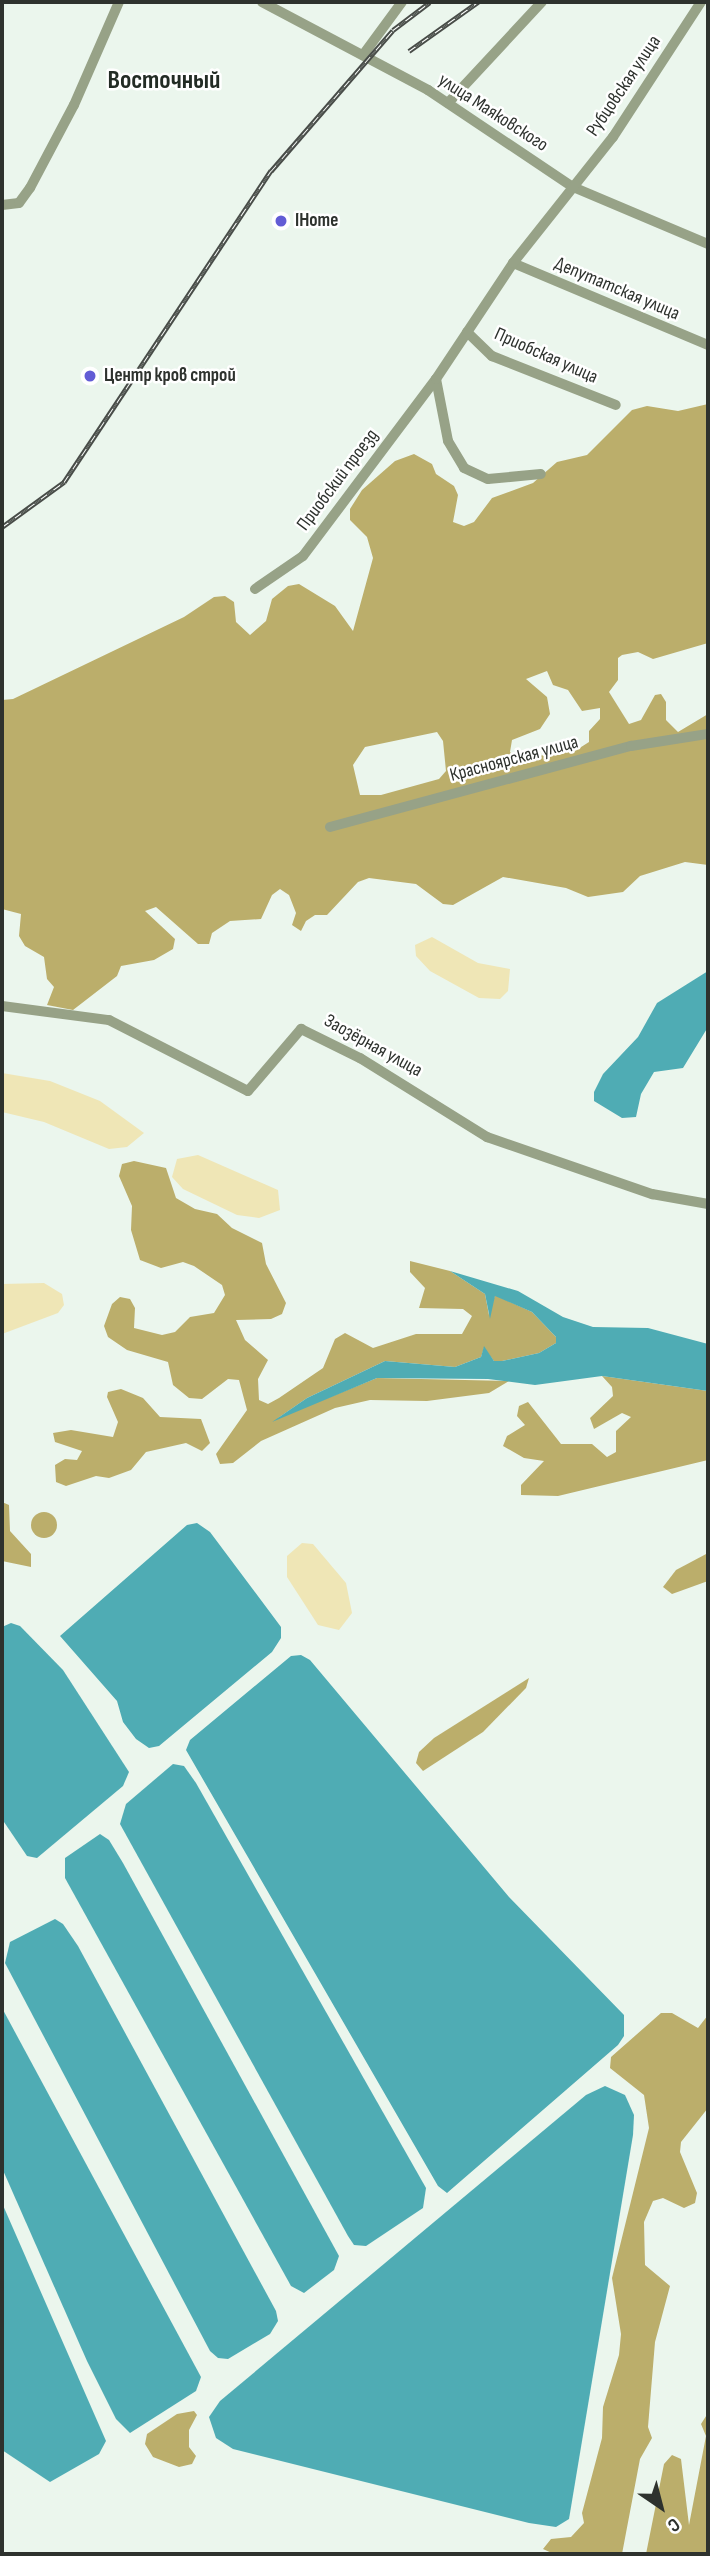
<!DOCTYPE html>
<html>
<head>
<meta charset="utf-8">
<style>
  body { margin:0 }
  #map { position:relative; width:710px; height:2556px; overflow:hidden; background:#ebf6ed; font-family:"Sofia Sans Condensed",sans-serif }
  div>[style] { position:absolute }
  .green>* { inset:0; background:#efe6b6 }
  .forest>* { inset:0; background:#bbae6b }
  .round { border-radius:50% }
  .water>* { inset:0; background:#4facb4 }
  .street>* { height:10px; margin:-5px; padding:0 5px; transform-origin:5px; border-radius:5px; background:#97a287 }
  .rail>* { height:5px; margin-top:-2.5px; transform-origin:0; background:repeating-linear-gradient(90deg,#fff 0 8px,#484c48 0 16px); box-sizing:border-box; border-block:2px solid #484c48 }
  .dots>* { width:19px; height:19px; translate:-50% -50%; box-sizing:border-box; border:4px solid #fff; border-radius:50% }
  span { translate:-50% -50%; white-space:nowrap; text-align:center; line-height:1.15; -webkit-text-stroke:5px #fff; paint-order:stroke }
  .street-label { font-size:19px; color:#2e322e }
  .poi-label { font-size:19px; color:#2e322e; font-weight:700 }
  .left { translate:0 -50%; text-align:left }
  .district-label { font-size:26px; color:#232c25; font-weight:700 }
  .frame { position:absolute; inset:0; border:4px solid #2e322e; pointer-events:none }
  .north { position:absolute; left:626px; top:2472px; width:70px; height:70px; -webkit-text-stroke:5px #fff; paint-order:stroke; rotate:145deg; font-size:19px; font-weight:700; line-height:28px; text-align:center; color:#2e322e }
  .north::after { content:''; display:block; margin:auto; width:24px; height:32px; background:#2e322e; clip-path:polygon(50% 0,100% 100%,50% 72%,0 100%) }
</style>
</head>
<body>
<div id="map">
  <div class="green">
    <i style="clip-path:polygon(432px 937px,478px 963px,510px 969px,508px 991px,500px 999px,479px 998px,430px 971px,416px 956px,415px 945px)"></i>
    <i style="clip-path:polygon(2px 1073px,50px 1081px,100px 1101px,144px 1133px,127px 1147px,109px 1149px,44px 1122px,2px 1112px)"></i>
    <i style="clip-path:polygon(198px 1155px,278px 1190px,280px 1210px,259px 1218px,237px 1215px,183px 1189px,172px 1177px,177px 1159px)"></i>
    <i style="clip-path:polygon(44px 1283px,62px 1294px,64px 1305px,58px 1313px,2px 1334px,2px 1284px)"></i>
    <i style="clip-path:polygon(302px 1543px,313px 1544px,346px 1583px,352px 1613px,339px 1630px,318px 1625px,287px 1577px,287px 1556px)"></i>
  </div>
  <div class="forest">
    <i style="clip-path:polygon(evenodd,708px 404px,708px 643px,653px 659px,638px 652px,622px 655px,618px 658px,618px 680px,609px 692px,629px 724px,641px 720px,655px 695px,661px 694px,666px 702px,666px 720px,678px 732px,708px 714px,708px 865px,685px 862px,640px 876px,623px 892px,588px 897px,566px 888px,503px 877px,453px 905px,443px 904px,416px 884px,369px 878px,358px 882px,327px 915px,315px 915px,306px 921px,301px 931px,292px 925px,296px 913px,289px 895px,280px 889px,272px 895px,261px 919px,230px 921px,212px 933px,209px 944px,198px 944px,156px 907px,145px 911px,175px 939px,173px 949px,154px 960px,121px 966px,117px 976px,73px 1010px,47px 1005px,54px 987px,47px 979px,44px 957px,25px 946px,19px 936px,21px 914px,2px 909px,2px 700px,13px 699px,184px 617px,214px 597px,225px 596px,234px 602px,236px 622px,250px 635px,266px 621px,272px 599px,288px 586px,299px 584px,335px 606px,353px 631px,373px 558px,367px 537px,350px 520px,350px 509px,362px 490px,395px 461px,414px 454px,432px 464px,436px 474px,454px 486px,458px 495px,453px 522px,464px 526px,474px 522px,492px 498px,533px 483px,557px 462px,587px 455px,632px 410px,647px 406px,678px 411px,708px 404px,547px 671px,553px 685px,568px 690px,582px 711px,600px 708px,600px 719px,589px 731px,589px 742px,578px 749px,517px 760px,510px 752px,512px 740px,540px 729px,550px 714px,547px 697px,526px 679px,547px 671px,708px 404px,437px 732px,443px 741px,446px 771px,439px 779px,381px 795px,360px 795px,353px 765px,365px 747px,437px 732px)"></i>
    <i style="clip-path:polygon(134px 1161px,166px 1168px,176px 1198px,195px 1209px,217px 1214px,232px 1228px,262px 1243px,266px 1264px,286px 1303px,282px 1314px,271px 1319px,236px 1320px,245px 1340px,268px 1360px,258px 1379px,259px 1400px,268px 1404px,279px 1398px,323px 1368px,335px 1339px,345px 1333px,373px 1348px,416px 1334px,462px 1334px,472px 1316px,463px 1309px,419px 1308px,425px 1288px,410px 1272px,410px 1261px,450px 1271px,485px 1294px,489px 1315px,495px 1295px,532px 1312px,556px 1337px,556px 1343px,539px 1353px,502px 1361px,494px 1361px,484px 1348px,481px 1357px,455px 1367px,385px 1361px,307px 1398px,278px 1418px,377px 1378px,509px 1381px,489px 1393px,427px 1401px,370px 1400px,335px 1408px,261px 1441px,233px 1463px,220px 1464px,216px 1454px,247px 1410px,239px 1380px,228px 1379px,202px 1399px,189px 1398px,173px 1385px,168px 1362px,127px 1350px,108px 1337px,104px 1326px,112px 1304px,120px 1297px,130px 1299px,135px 1308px,134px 1328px,162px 1335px,175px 1332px,190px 1317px,214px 1313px,225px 1295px,222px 1285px,194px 1266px,183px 1262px,161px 1268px,140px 1260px,131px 1230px,132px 1206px,119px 1176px,122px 1164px)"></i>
    <i style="clip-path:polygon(602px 1376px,708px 1391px,708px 1460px,558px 1496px,521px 1495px,521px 1485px,544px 1461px,524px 1458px,503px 1446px,507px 1436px,525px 1425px,517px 1416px,519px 1406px,528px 1402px,561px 1444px,592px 1444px,607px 1457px,616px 1452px,616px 1431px,631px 1417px,622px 1413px,594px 1429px,590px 1418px,613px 1396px,612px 1387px)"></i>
    <i style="clip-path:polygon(121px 1389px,143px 1398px,160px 1417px,201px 1419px,210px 1443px,202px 1451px,186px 1443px,146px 1452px,131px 1470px,109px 1478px,96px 1476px,66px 1486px,56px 1482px,55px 1465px,65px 1459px,77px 1460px,82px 1451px,55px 1442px,53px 1433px,71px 1430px,113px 1437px,118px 1422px,107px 1397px,108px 1392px)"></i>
    <i style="clip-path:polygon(2px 1502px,9px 1505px,10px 1531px,31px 1554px,31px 1567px,2px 1561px)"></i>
    <i class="round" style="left:31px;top:1512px;width:26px;height:26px"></i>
    <i style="clip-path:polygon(708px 1553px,708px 1581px,672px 1594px,663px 1587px,676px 1570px)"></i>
    <i style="clip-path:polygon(529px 1678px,526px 1688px,483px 1732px,423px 1771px,416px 1763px,419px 1752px,434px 1738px)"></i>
    <i style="clip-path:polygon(661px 2013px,672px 2013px,698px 2028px,708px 2015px,708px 2108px,681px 2142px,680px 2152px,697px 2193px,695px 2203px,684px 2208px,663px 2198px,653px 2201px,644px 2222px,645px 2265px,670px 2286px,655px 2342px,648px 2427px,652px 2438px,640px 2459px,622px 2554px,554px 2554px,543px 2549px,551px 2539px,571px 2537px,584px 2523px,582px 2513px,602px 2438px,603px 2407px,619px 2355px,621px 2334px,612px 2278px,649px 2128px,644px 2095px,610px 2068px,611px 2057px)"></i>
    <i style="clip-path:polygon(194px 2411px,197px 2415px,189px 2430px,189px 2447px,196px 2456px,192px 2464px,179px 2467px,153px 2457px,145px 2444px,147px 2434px,177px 2414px)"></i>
    <i style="clip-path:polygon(708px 2413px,708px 2554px,646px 2554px,664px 2464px,672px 2455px,681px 2459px,689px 2525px,706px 2436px,701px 2424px)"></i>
  </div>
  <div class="water">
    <i style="clip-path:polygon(708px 971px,708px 1027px,683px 1068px,654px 1072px,641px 1094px,636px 1117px,622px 1118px,594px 1101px,594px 1092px,603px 1074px,638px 1037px,657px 1003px)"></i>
    <i style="clip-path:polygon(450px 1271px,518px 1291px,563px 1317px,593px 1327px,648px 1328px,708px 1344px,708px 1391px,602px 1376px,535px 1385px,488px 1379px,377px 1378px,272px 1422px,307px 1398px,385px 1361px,455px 1367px,481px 1357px,484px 1346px,494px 1361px,502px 1361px,539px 1353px,556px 1343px,556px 1337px,532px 1312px,495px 1296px,490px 1319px,485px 1294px)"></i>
    <i style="clip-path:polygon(197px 1523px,210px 1532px,281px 1627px,281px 1638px,272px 1652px,159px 1746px,149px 1748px,136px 1739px,123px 1722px,117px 1701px,60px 1636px,187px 1525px)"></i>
    <i style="clip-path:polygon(11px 1623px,20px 1626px,63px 1670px,129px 1772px,123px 1786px,37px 1858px,27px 1856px,2px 1819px,2px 1627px)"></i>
    <i style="clip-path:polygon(301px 1655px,310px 1660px,509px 1897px,624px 2015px,624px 2036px,618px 2045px,447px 2193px,438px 2186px,186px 1750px,190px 1740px,291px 1656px)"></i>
    <i style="clip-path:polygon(173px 1764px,184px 1766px,196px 1783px,426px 2188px,423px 2208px,366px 2246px,354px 2245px,348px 2236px,120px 1824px,126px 1804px)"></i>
    <i style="clip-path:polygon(100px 1834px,109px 1840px,123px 1863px,339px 2256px,334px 2270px,304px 2293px,291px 2286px,65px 1878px,65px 1858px)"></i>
    <i style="clip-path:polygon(55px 1919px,63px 1924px,78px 1946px,276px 2311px,278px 2321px,270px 2334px,228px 2359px,218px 2358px,210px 2351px,5px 1963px,10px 1942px)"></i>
    <i style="clip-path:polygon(2px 2008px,201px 2377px,196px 2391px,130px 2433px,116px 2419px,87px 2361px,2px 2168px)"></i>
    <i style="clip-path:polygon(605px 2086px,625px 2095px,634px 2115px,633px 2135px,569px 2519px,556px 2527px,529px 2523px,233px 2449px,216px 2438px,209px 2417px,220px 2401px,586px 2095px)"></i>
    <i style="clip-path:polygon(2px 2203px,106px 2441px,99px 2454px,50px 2482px,2px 2450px)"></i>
  </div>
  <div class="street">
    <i style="left:262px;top:2px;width:188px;rotate:27.9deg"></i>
    <i style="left:428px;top:90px;width:174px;rotate:33.8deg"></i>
    <i style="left:573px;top:187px;width:147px;rotate:22.9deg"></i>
    <i style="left:363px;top:55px;width:66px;rotate:-53.7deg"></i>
    <i style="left:448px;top:103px;width:138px;rotate:-47.1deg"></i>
    <i style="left:2px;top:205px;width:17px;rotate:-7deg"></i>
    <i style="left:19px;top:203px;width:19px;rotate:-54deg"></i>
    <i style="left:30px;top:188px;width:94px;rotate:-62.1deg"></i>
    <i style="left:74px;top:105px;width:112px;rotate:-66.4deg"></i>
    <i style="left:513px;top:263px;width:212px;rotate:22.8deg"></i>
    <i style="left:467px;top:332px;width:35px;rotate:44deg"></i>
    <i style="left:492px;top:356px;width:133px;rotate:21.6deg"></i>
    <i style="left:436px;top:379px;width:63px;rotate:79deg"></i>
    <i style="left:448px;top:441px;width:31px;rotate:59deg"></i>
    <i style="left:464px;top:468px;width:26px;rotate:25deg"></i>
    <i style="left:488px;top:479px;width:53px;rotate:-5.4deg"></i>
    <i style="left:255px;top:589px;width:58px;rotate:-34.5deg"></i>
    <i style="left:303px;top:556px;width:221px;rotate:-53.1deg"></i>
    <i style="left:436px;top:379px;width:139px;rotate:-56.4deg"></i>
    <i style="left:513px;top:263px;width:161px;rotate:-51.6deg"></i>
    <i style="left:613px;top:137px;width:161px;rotate:-56.9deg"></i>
    <i style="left:330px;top:827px;width:312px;rotate:-15.1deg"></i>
    <i style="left:631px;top:746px;width:78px;rotate:-8.9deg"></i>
    <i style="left:2px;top:1006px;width:108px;rotate:7.5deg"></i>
    <i style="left:109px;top:1020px;width:156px;rotate:27.1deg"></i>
    <i style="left:248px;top:1091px;width:82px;rotate:-49.5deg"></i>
    <i style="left:301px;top:1029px;width:66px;rotate:26.2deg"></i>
    <i style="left:360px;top:1058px;width:150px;rotate:31.9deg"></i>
    <i style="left:487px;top:1137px;width:175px;rotate:19.1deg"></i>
    <i style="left:652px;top:1194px;width:57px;rotate:10.1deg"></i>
  </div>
  <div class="rail">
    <i style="left:409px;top:51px;width:85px;rotate:-35.4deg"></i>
    <i style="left:2px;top:527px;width:77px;rotate:-36deg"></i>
    <i style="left:64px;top:482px;width:374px;rotate:-56.4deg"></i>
    <i style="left:271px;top:171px;width:186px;rotate:-49.1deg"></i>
    <i style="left:393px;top:30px;width:46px;rotate:-37.1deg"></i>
  </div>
  <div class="dots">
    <i style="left:281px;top:221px;background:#625cd5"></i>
    <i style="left:90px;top:376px;background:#625cd5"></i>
  </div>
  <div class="street-label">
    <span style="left:624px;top:86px;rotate:-56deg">Рубцовская улица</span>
    <span style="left:493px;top:113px;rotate:33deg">улица Маяковского</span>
    <span style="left:617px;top:289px;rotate:23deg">Депутатская улица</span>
    <span style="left:546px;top:356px;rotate:24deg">Приобская улица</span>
    <span style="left:338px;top:480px;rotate:-53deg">Приобский проезд</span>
    <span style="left:514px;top:759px;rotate:-15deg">Красноярская улица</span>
    <span style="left:373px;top:1046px;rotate:29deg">Заозёрная улица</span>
  </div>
  <div class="poi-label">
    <span class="left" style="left:295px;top:221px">IHome</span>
    <span class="left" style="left:104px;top:376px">Центр кров строй</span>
  </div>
  <div class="district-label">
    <span style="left:164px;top:81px">Восточный</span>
  </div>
  <div class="frame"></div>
  <div class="north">С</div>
</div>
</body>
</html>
